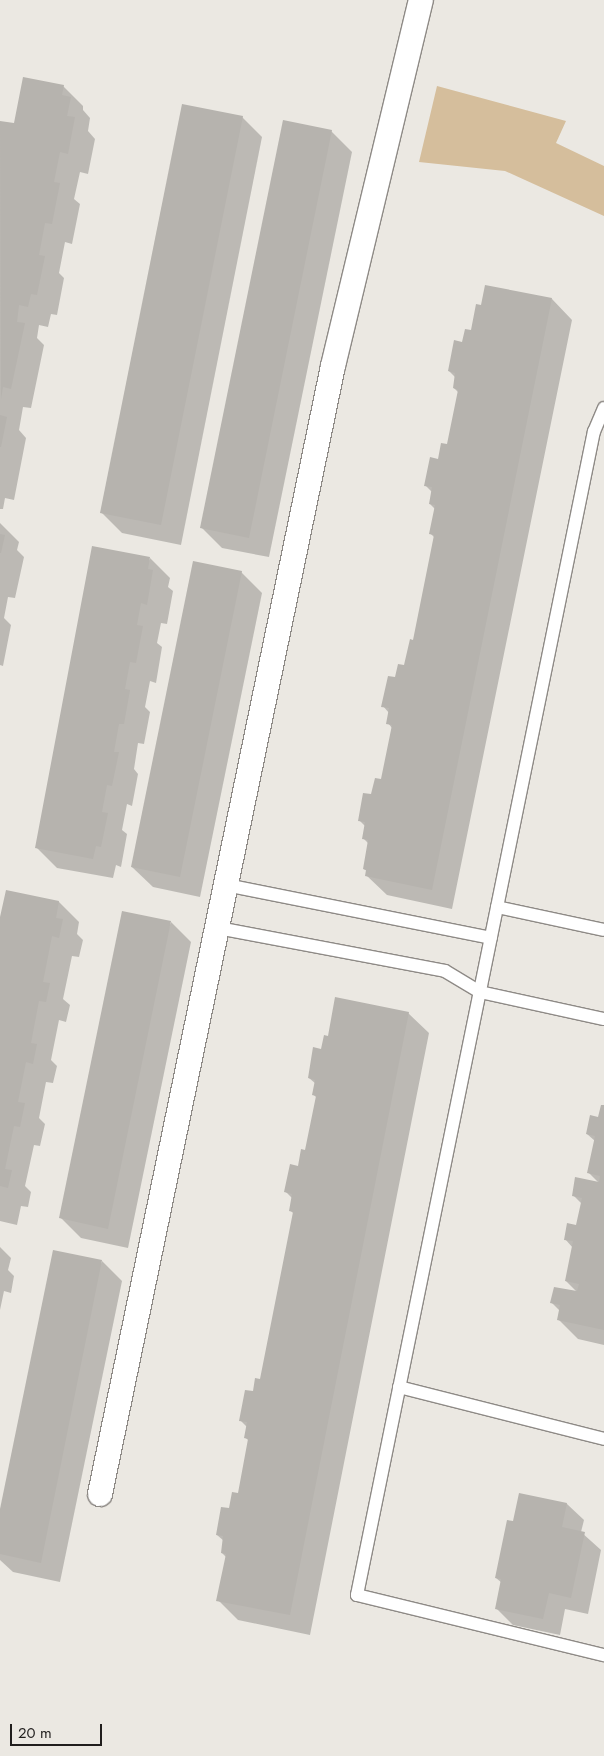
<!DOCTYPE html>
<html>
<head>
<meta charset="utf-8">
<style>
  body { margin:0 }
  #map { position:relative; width:604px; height:1756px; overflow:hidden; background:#ebe8e2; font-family:Jost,sans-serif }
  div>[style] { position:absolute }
  .green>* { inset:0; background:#d5be9c }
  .shadow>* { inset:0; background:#0003 }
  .building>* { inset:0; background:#b6b3ae }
  .roads { filter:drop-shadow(1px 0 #8e8a86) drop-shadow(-1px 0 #8e8a86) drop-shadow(0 1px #8e8a86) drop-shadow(0 -1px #8e8a86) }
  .lane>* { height:12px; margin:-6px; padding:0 6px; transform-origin:6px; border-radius:6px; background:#fff }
  .street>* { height:24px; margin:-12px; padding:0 12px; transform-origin:12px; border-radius:12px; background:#fff }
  span { translate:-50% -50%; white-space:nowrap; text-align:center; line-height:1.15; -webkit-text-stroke:4px #ebe8e2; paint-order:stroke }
  .scale { position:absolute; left:10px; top:1724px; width:92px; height:22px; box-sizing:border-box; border:2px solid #201e1d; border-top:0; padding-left:6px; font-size:15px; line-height:18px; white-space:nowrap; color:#201e1d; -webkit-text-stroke:4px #ebe8e2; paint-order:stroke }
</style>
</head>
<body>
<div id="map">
  <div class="green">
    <i style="clip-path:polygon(437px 86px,566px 121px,556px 143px,604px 166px,604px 216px,505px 171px,419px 162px)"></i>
  </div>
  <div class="shadow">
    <i style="clip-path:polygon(63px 86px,83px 106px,83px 110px,90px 118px,88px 131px,95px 139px,88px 174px,80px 172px,74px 199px,80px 204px,72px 244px,65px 242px,59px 273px,64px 278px,57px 315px,51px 314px,48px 327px,39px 325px,37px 338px,44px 345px,31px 408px,23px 407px,19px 430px,26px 438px,14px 500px,5px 498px,3px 509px,0 509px,0 122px,15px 125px)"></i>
    <i style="clip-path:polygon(242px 117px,262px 137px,181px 545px,122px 533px,102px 513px)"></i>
    <i style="clip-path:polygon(331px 131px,352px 152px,269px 557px,222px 548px,201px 527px)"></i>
    <i style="clip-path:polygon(552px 299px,572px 320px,452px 909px,387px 895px,366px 875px,367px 871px,364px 869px,369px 844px,363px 838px,366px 827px,359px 820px,382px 780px,392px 728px,388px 723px,389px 713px,383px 706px,405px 667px,414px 641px,435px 538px,430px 533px,435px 509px,430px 504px,432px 492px,425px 485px,448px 446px,459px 393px,454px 388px,456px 378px,449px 371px,463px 344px,472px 331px)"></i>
    <i style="clip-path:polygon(0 523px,19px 542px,17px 550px,24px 557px,15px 598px,8px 597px,4px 618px,11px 625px,3px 666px,0 665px)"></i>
    <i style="clip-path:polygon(150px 558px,170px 578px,168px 587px,173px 591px,167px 624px,161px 623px,157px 643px,162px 647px,156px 683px,150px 681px,145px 707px,150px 712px,144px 744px,138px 743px,134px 769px,138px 774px,132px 806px,127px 804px,122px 830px,127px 834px,121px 867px,116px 865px,113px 878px,57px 868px,37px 848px)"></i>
    <i style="clip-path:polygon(241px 572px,262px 593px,200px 897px,153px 887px,132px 867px)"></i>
    <i style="clip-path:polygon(7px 891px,59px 902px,79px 922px,77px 934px,83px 940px,79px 957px,72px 956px,63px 999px,70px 1005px,66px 1022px,59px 1020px,51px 1060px,57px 1066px,53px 1083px,46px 1082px,39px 1118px,45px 1124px,40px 1146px,34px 1145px,25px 1186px,31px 1192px,28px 1207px,21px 1206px,17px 1225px,0 1221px,0 923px)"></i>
    <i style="clip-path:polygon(171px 922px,191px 942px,128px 1248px,81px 1238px,61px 1218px)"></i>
    <i style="clip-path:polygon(408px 1013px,429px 1033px,310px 1635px,238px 1620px,218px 1600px,226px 1557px,222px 1553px,224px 1541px,217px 1535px,239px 1494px,249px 1441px,245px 1437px,247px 1427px,240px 1420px,261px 1380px,294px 1214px,290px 1210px,293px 1199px,286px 1192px,306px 1152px,317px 1098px,314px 1095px,316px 1084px,309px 1078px,329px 1038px)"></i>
    <i style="clip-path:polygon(604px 1107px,604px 1345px,578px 1339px,558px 1319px,560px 1311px,552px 1303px,578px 1293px,566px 1281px,573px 1248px,565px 1239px,577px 1226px,582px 1204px,573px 1195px,599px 1183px,588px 1172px,595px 1141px,587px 1134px,599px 1118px)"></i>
    <i style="clip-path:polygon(0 1247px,11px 1258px,8px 1270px,14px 1276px,11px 1293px,4px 1291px,0 1310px)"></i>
    <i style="clip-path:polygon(102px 1261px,122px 1281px,60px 1582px,13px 1572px,0 1560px,0 1516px)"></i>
    <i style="clip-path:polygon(520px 1494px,567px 1504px,584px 1520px,581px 1532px,601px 1550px,588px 1614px,565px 1609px,560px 1635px,513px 1625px,496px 1608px,502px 1583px,496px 1578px,514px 1522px)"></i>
  </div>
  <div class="building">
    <i style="clip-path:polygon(23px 77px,64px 85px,62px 95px,71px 97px,67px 116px,75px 117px,68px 154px,60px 152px,54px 182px,60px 183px,52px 224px,45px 223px,39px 255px,45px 256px,37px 295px,31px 294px,28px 307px,19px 305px,17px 322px,25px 323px,11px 389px,3px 387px,1px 399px,0 121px,14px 123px)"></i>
    <i style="clip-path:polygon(182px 104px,243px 116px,161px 525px,100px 513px)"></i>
    <i style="clip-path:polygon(283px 120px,332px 130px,249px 538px,200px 528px)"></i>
    <i style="clip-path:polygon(485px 285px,552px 298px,432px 890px,365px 876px,366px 870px,363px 869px,368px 840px,362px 839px,365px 822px,358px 821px,363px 793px,371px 794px,375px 778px,381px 779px,392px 725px,386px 724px,389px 708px,381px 707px,388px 676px,395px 677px,398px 664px,404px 665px,410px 639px,413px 640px,434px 535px,429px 534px,435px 505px,429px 504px,432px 487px,424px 486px,430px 457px,438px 459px,441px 443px,447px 444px,458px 390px,453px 388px,455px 373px,448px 371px,454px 340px,462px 342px,465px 329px,471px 330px,476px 304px,481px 305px)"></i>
    <i style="clip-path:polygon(0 415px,7px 417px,1px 447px,0 447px)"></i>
    <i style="clip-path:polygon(0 534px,5px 535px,1px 553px,0 553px)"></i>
    <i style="clip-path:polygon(92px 546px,150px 557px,148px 569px,153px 570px,147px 605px,141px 603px,137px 625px,143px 626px,136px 663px,130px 662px,125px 689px,130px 690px,124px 724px,119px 724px,114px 752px,119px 752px,112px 786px,107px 785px,102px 812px,108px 813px,101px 847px,96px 846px,93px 859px,35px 848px)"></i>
    <i style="clip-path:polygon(193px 561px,242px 571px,180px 877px,131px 867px)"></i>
    <i style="clip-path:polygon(6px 890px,59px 901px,56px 918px,63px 919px,59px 938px,52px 936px,43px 982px,50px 983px,46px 1002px,39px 1001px,31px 1043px,37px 1044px,33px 1064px,26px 1062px,18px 1102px,25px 1103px,20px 1127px,14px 1126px,5px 1169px,12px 1170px,8px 1188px,0 1186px,0 917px)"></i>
    <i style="clip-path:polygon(122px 911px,171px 921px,108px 1229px,59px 1218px)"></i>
    <i style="clip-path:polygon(335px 997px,409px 1012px,290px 1615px,216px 1601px,226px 1554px,221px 1553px,223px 1536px,216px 1535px,221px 1507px,229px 1508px,232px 1492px,238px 1493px,248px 1439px,244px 1438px,247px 1422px,239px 1421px,245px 1390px,253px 1391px,255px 1378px,260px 1379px,293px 1212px,289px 1211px,292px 1194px,284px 1192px,290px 1164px,298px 1166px,301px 1149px,305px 1150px,316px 1096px,312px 1095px,315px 1080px,308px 1078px,313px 1047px,321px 1049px,324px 1035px,328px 1036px)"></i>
    <i style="clip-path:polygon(601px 1105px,604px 1105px,604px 1330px,557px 1320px,560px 1305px,550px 1303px,554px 1287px,577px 1291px,579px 1284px,565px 1281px,573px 1241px,564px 1240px,567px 1223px,576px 1225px,582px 1198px,572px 1196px,575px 1177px,599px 1182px,600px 1176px,587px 1173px,595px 1136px,586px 1134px,590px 1115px,598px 1117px)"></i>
    <i style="clip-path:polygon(53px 1250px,102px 1260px,41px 1563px,0 1554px,0 1509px)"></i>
    <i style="clip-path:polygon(519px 1493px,567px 1503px,562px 1527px,585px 1532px,571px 1598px,549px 1593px,543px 1619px,495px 1609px,501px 1579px,495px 1578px,507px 1520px,513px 1521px)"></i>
  </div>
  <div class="roads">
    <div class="lane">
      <i style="left:604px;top:408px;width:25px;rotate:113deg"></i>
      <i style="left:594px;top:431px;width:1188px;rotate:101.51deg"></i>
      <i style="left:357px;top:1595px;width:254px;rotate:13.7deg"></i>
      <i style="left:226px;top:885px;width:270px;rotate:11.3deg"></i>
      <i style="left:497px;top:907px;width:109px;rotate:12.1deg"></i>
      <i style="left:218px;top:928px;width:231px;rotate:10.7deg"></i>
      <i style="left:445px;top:971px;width:41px;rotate:31deg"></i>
      <i style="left:480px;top:992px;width:127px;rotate:12.3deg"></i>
      <i style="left:399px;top:1387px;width:211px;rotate:14.2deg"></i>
    </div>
    <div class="street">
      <i style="left:100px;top:1494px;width:1152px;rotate:-78.33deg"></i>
      <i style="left:333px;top:366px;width:376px;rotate:-76.5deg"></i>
    </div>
  </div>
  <div class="scale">20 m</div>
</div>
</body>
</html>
